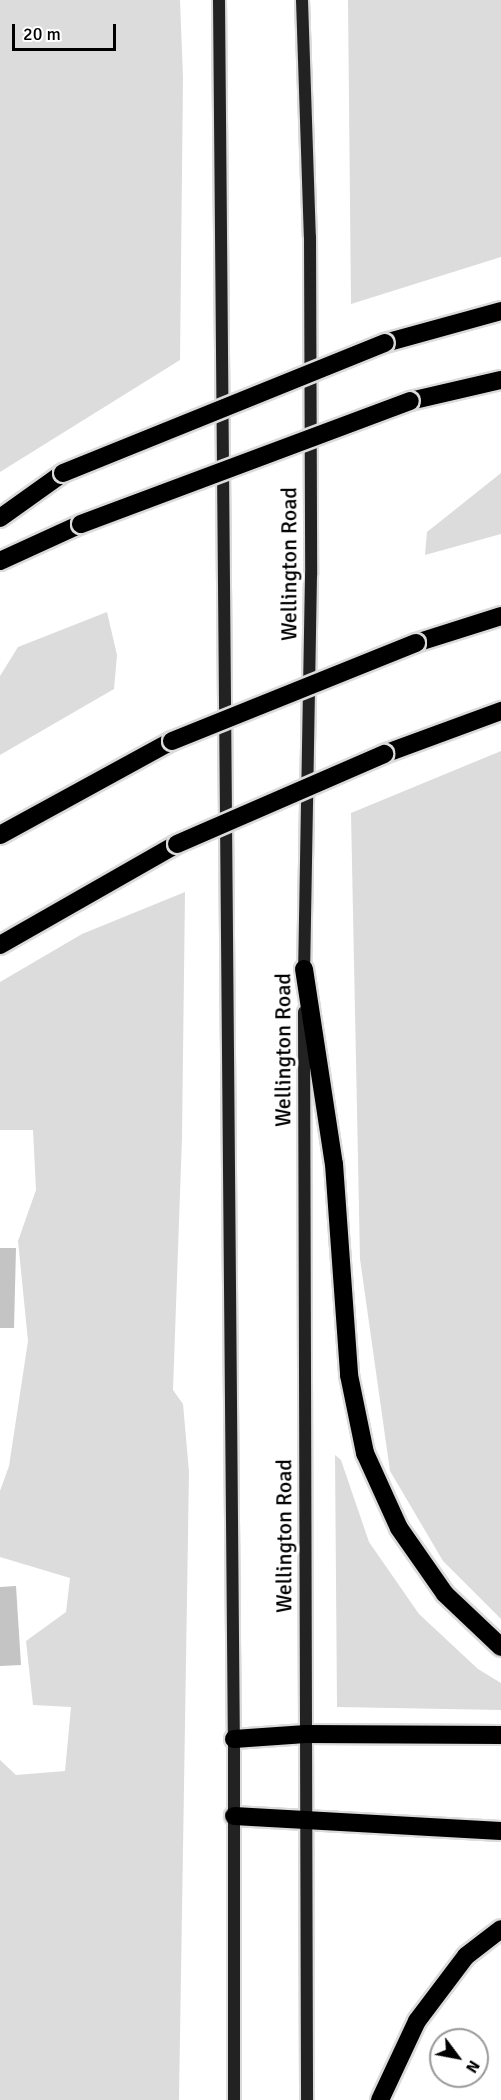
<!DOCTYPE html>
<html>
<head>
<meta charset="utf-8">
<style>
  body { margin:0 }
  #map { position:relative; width:501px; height:2100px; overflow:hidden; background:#fff; font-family:Signika,sans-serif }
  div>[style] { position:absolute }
  .green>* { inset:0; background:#dcdcdc }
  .building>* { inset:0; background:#c4c4c4 }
  .roads { filter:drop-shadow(2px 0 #dbdbdb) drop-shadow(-2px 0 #dbdbdb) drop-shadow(0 2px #dbdbdb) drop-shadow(0 -2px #dbdbdb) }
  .secondary>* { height:12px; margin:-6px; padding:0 6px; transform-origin:6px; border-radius:6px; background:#222 }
  .highway>* { height:18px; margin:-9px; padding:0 9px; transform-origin:9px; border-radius:9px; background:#000 }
  .bridges { filter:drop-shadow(2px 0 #dbdbdb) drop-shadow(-2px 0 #dbdbdb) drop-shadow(0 2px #dbdbdb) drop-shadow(0 -2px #dbdbdb) }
  .highway-bridge>* { height:18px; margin:-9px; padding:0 9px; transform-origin:9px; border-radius:9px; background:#000 }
  span { translate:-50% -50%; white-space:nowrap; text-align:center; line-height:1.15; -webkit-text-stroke:6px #fff; paint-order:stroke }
  .street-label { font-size:22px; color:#000 }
  .north { position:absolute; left:429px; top:2028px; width:60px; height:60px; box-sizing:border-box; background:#fff; border:2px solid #999; border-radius:50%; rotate:122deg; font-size:16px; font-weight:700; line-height:24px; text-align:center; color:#000 }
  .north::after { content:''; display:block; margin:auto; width:21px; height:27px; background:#000; clip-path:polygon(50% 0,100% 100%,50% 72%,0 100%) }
  .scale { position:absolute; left:12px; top:24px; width:104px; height:27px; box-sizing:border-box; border:3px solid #000; border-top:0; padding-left:8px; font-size:18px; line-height:21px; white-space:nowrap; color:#000; -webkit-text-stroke:4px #fff; paint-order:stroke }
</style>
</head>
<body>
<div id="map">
  <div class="green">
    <i style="clip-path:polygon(0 0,180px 0,183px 78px,180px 360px,0 472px)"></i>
    <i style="clip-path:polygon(348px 0,501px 0,501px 257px,351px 304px)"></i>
    <i style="clip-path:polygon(501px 473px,501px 534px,425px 555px,427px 532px)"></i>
    <i style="clip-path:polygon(107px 612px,117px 655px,114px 689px,0 755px,0 676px,18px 647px)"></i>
    <i style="clip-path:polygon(501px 751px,501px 1619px,443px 1561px,390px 1471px,360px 1259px,351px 813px)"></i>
    <i style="clip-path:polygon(185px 892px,182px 1138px,173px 1390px,183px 1404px,189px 1472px,179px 2100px,0 2100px,0 1760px,16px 1775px,65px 1771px,71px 1707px,33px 1705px,26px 1641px,66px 1612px,70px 1578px,0 1557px,0 1491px,9px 1466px,28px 1341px,18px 1241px,36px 1190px,33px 1130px,0 1130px,0 982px,82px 934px)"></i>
    <i style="clip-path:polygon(335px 1455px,341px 1460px,369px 1542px,419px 1614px,478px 1669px,501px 1683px,501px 1710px,337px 1707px)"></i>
  </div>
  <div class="building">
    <i style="clip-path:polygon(0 1248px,16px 1248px,14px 1328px,0 1328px)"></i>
    <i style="clip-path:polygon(16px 1586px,21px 1665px,0 1666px,0 1587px)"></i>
  </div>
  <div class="roads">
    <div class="secondary">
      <i style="left:219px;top:0;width:1739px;rotate:89.51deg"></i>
      <i style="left:234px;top:1739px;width:361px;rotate:90deg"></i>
      <i style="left:302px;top:0;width:237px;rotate:88.1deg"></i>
      <i style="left:310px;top:237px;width:338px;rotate:89.8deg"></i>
      <i style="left:311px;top:575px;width:402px;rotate:91deg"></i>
      <i style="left:304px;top:1012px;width:1088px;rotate:89.84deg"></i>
    </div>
    <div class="highway">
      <i style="left:385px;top:343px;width:120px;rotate:-15.4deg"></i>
      <i style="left:410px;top:401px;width:93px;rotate:-13deg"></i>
      <i style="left:0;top:518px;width:77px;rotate:-35.5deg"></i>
      <i style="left:0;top:561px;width:89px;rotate:-24.6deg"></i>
      <i style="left:416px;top:643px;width:89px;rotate:-17.6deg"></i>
      <i style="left:384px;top:754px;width:125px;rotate:-20.2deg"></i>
      <i style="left:0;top:835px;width:196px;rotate:-28.7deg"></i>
      <i style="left:0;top:945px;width:204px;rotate:-29.7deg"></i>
      <i style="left:304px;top:969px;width:197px;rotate:81.3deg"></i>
      <i style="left:334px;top:1164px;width:212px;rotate:85.9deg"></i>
      <i style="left:349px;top:1375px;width:80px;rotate:78.4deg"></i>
      <i style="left:365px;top:1453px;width:82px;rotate:65.6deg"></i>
      <i style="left:399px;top:1528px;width:80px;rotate:55.1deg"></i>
      <i style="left:445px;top:1594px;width:77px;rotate:43.4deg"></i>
      <i style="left:234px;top:1739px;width:72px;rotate:-4deg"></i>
      <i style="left:306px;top:1734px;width:195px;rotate:0.3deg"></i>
      <i style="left:234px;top:1816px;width:267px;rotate:3.2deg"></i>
      <i style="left:380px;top:2100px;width:87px;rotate:-64.9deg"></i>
      <i style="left:417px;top:2021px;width:81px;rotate:-53deg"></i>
      <i style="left:466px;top:1956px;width:44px;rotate:-37.6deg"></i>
    </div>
  </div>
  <div class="bridges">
    <div class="highway-bridge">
      <i style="left:63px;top:473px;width:347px;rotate:-22deg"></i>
      <i style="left:81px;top:524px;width:351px;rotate:-20.5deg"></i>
      <i style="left:172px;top:741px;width:263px;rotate:-21.9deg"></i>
      <i style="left:177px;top:844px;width:226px;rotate:-23.5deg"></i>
    </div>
  </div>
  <div class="street-label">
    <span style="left:289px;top:564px;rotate:-90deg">Wellington Road</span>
    <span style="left:283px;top:1050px;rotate:-90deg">Wellington Road</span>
    <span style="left:284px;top:1536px;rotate:-90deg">Wellington Road</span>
  </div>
  <div class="north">N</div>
  <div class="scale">20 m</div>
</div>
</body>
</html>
